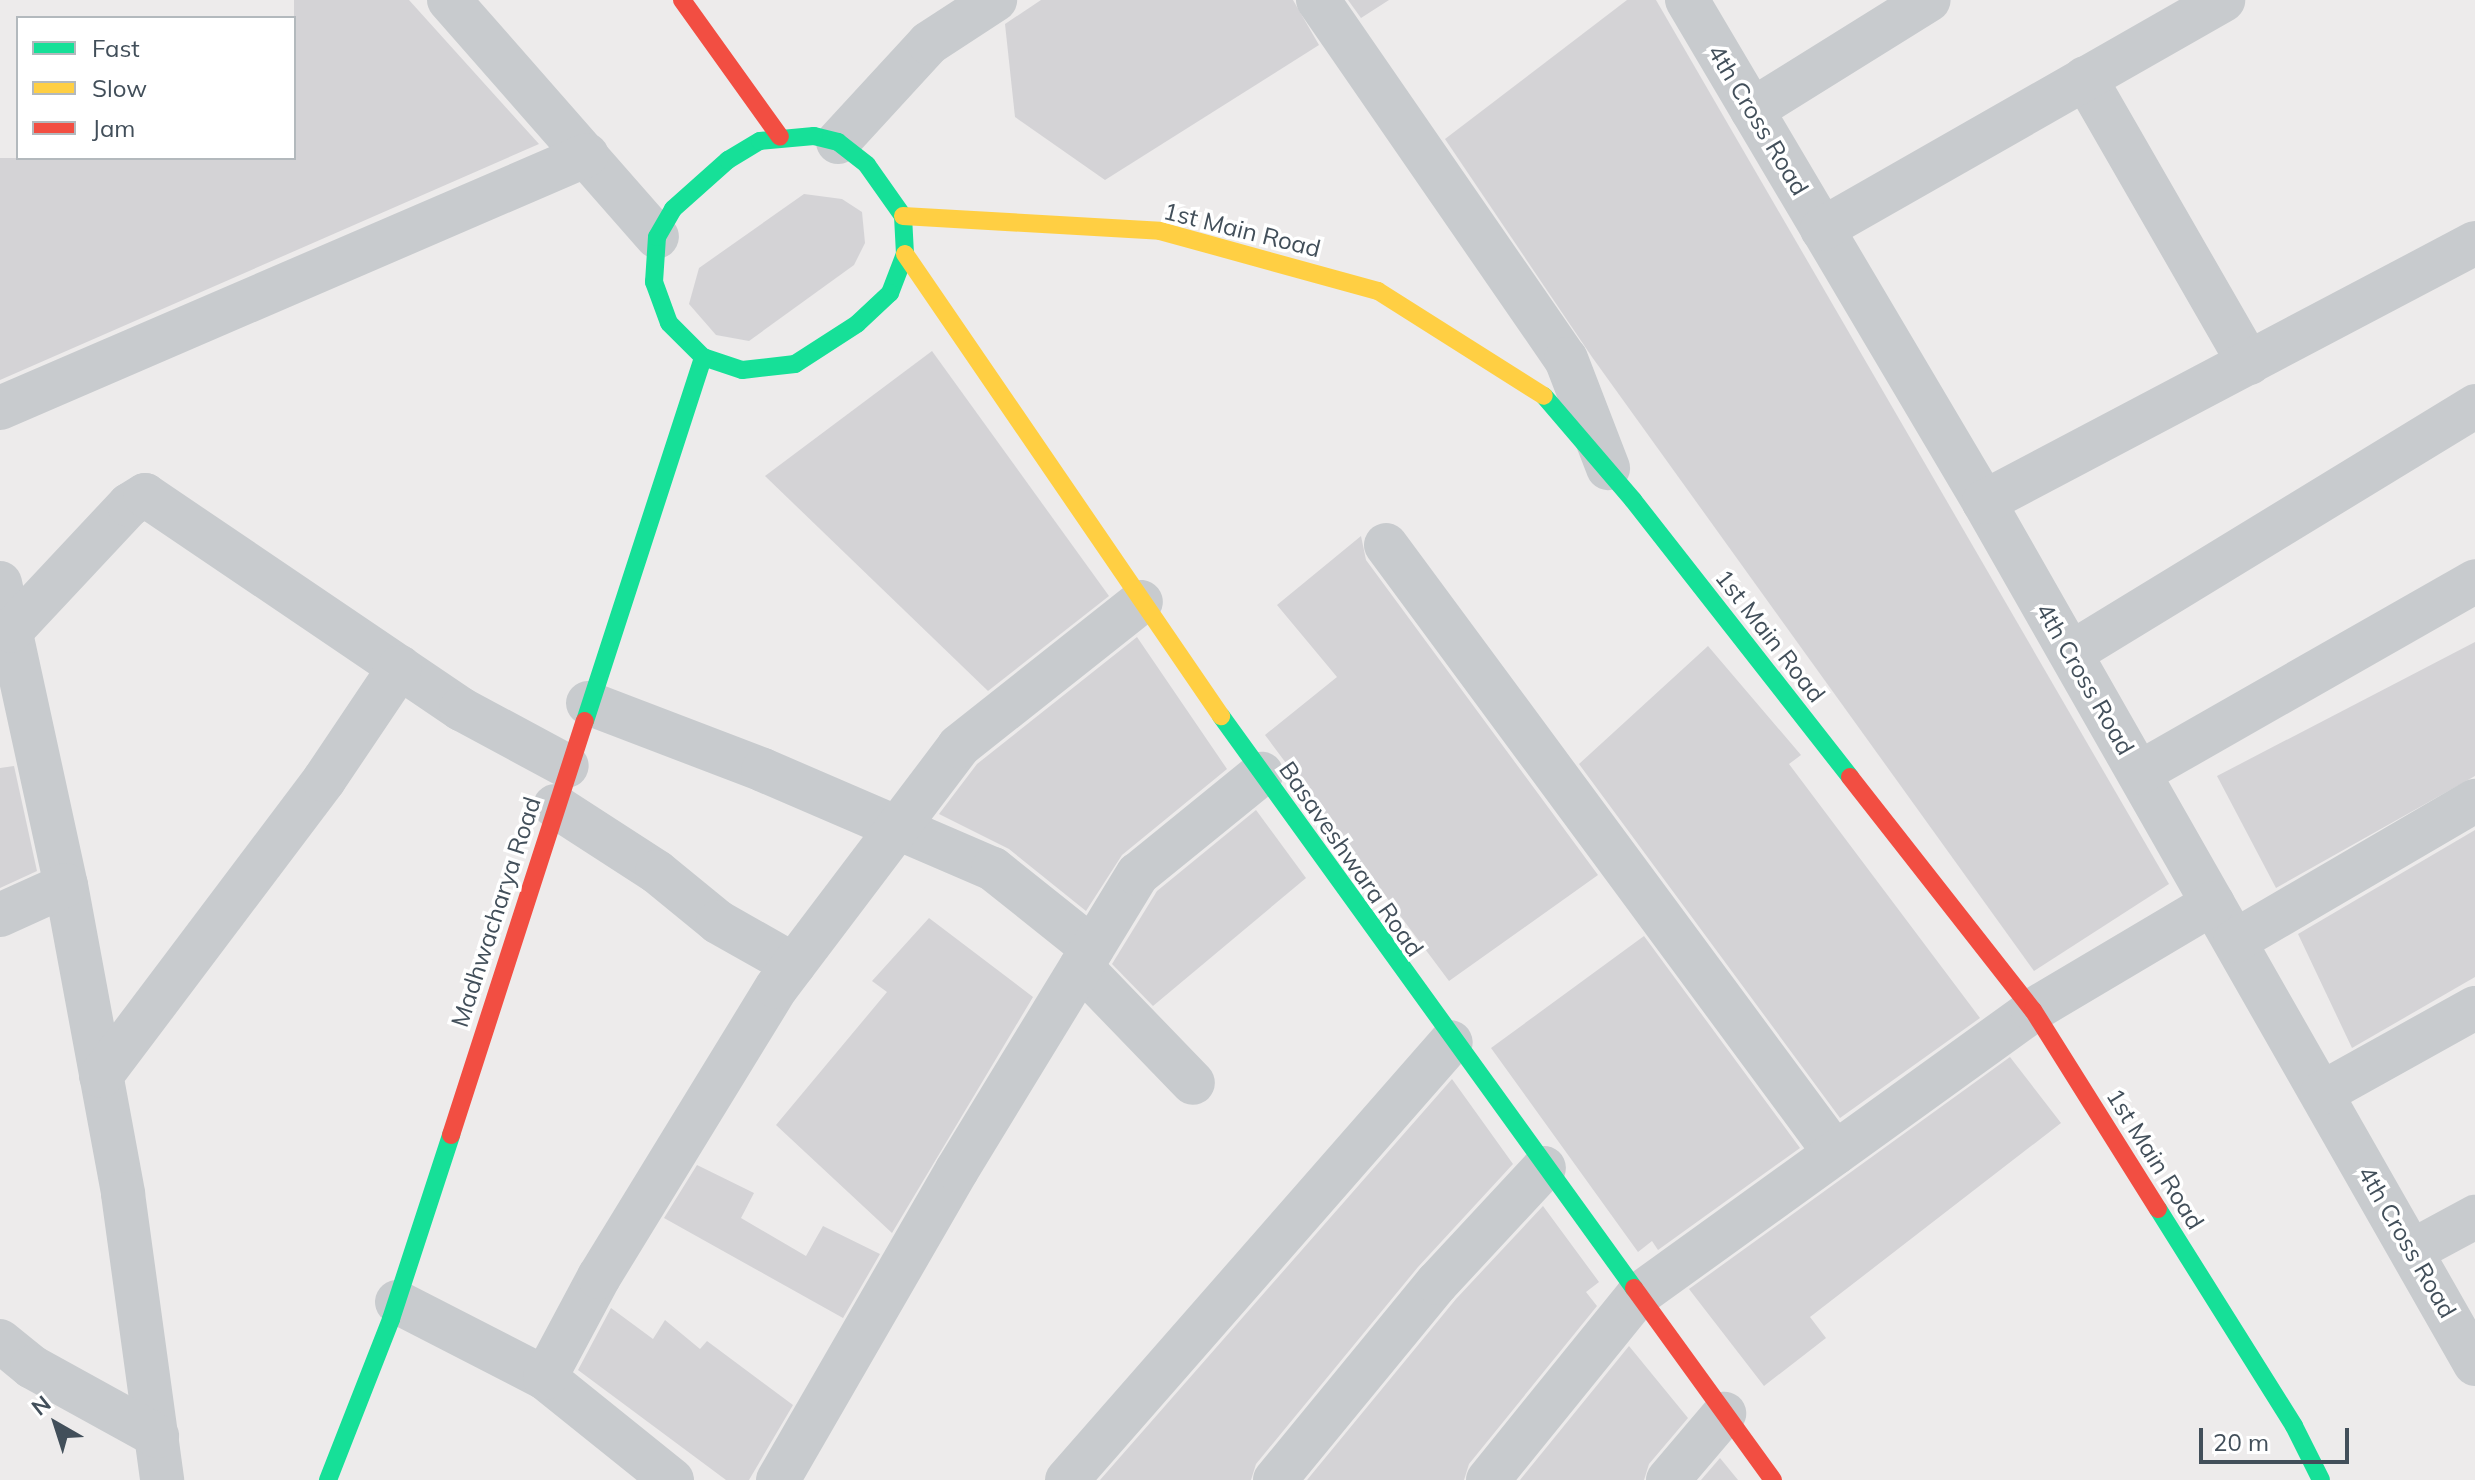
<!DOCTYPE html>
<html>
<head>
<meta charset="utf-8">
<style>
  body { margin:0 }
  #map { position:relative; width:2475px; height:1480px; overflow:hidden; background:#edebeb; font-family:Mulish,sans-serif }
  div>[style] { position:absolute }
  .building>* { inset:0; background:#d4d3d6 }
  .street>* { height:44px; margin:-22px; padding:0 22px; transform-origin:22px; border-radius:22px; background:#c8cbce }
  .fast>* { height:18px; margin:-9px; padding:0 9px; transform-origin:9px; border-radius:9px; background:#16e098 }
  .slow>* { height:18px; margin:-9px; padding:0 9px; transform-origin:9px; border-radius:9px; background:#ffcf43 }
  .jam>* { height:18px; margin:-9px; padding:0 9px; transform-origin:9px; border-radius:9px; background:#f24e42 }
  span { translate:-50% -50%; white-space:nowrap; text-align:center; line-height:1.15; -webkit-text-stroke:7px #fff; paint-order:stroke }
  .street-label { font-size:24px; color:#424f5a }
  .legend { position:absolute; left:16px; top:16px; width:280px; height:144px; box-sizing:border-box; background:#fff; border:2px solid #b3b9bd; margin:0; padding:10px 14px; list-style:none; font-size:24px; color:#424f5a }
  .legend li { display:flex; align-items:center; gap:16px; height:40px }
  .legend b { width:40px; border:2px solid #b3b9bd }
  .north { position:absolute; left:16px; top:1384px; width:80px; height:80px; -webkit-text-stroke:6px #fff; paint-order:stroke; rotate:321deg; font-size:22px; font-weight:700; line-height:32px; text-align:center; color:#424f5a }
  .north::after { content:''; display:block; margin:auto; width:28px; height:36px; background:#424f5a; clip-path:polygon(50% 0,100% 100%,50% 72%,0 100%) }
  .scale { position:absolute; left:2199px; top:1428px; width:150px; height:36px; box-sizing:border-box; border:4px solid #424f5a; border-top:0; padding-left:10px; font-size:24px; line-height:28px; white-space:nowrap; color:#424f5a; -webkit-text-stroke:6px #fff; paint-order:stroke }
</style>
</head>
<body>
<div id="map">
  <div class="building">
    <i style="clip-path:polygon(294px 0,409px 0,539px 144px,0 380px,0 158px,294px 158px)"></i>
    <i style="clip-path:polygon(1041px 0,1293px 0,1319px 45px,1105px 180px,1015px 117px,1005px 24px)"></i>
    <i style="clip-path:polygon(1348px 0,1389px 0,1361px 18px)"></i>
    <i style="clip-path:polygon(1627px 0,1656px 0,2169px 884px,2034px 971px,1592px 357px,1445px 139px)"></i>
    <i style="clip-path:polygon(804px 194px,842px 199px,862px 212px,865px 243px,854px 265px,749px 341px,716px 335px,689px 304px,699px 268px)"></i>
    <i style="clip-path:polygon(932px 351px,1109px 596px,988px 691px,765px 476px)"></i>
    <i style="clip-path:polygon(1361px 536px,1366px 560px,1598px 875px,1449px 981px,1265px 735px,1337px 677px,1277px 605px)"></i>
    <i style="clip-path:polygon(1137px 637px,1227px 769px,1122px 855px,1086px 911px,1009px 849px,939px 814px,977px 764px)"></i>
    <i style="clip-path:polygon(2475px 642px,2475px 776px,2276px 888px,2217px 776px)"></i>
    <i style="clip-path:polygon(1708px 646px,1801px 755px,1789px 764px,1980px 1018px,1840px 1118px,1579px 764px)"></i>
    <i style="clip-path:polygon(14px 766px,37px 871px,0 888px,0 768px)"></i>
    <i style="clip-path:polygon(1256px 810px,1306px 878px,1153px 1006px,1112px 964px,1157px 891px)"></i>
    <i style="clip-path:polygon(2475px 830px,2475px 977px,2352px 1048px,2298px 934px)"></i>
    <i style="clip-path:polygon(929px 918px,1033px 997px,892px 1233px,776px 1125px,887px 992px,872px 981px)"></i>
    <i style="clip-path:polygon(1644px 936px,1800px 1148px,1658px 1250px,1652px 1241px,1638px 1252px,1491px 1048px)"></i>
    <i style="clip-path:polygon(2010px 1057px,2061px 1123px,1810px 1317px,1826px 1338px,1764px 1386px,1689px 1289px)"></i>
    <i style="clip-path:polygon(1452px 1079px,1513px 1164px,1418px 1267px,1256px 1464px,1251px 1480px,1100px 1480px)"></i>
    <i style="clip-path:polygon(697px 1165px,754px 1193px,741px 1218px,806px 1256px,823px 1226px,880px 1254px,843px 1318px,664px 1218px)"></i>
    <i style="clip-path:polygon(1543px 1206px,1599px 1282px,1586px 1292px,1597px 1306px,1469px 1464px,1464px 1480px,1307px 1480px,1456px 1299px)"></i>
    <i style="clip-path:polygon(611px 1308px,653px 1339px,665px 1320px,700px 1349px,707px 1341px,793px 1405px,749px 1480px,726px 1480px,578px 1370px)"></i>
    <i style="clip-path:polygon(1629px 1346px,1688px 1418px,1649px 1464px,1644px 1480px,1520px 1480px)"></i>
    <i style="clip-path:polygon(1720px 1458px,1738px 1480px,1701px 1480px)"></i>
  </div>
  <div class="street">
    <i style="left:449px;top:0;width:315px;rotate:48.7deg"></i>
    <i style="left:1318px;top:0;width:436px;rotate:55.4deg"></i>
    <i style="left:1566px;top:359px;width:117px;rotate:68.9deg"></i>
    <i style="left:1687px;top:0;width:583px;rotate:59.39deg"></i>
    <i style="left:1984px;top:502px;width:992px;rotate:60.33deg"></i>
    <i style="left:2085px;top:78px;width:329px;rotate:60.1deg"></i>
    <i style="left:1752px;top:110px;width:208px;rotate:-31.9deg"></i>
    <i style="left:838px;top:142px;width:134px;rotate:-47.4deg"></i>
    <i style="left:929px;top:43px;width:79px;rotate:-33.1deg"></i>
    <i style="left:1822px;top:229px;width:462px;rotate:-29.7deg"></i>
    <i style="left:0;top:408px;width:639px;rotate:-23.32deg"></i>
    <i style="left:1984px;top:502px;width:555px;rotate:-27.81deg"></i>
    <i style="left:1386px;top:545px;width:756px;rotate:53.55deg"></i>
    <i style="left:0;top:583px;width:309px;rotate:77.7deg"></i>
    <i style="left:66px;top:885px;width:314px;rotate:79.5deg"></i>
    <i style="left:123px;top:1194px;width:289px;rotate:82.2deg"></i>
    <i style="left:11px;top:631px;width:173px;rotate:-46.9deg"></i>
    <i style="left:129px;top:505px;width:19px;rotate:-32deg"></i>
    <i style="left:145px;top:495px;width:382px;rotate:34.1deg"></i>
    <i style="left:461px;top:709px;width:120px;rotate:28.3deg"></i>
    <i style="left:2071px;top:653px;width:474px;rotate:-31.4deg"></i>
    <i style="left:588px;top:703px;width:187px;rotate:20.9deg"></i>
    <i style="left:763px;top:770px;width:250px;rotate:23.3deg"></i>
    <i style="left:993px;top:869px;width:127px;rotate:38.6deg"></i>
    <i style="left:2139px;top:773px;width:387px;rotate:-29.7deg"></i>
    <i style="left:555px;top:806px;width:121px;rotate:32.9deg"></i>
    <i style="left:657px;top:872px;width:79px;rotate:39.3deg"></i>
    <i style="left:718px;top:922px;width:87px;rotate:29.5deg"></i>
    <i style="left:0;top:915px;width:72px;rotate:-24.4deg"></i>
    <i style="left:2235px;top:941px;width:278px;rotate:-30.3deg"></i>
    <i style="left:1081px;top:967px;width:161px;rotate:46deg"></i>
    <i style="left:101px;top:1076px;width:371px;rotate:-53deg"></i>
    <i style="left:324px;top:780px;width:136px;rotate:-56.1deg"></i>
    <i style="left:2322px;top:1093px;width:175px;rotate:-29.1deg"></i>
    <i style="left:2412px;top:1251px;width:72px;rotate:-28.4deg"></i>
    <i style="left:397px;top:1302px;width:166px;rotate:27.2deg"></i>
    <i style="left:545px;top:1378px;width:163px;rotate:38.8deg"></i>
    <i style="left:0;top:1341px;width:41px;rotate:39.1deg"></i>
    <i style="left:32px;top:1367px;width:143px;rotate:28.9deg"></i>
    <i style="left:545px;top:1378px;width:115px;rotate:-61.9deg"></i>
    <i style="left:599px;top:1277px;width:340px;rotate:-58.5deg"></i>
    <i style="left:777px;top:987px;width:302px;rotate:-52.9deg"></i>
    <i style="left:959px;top:746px;width:232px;rotate:-38.4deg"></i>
    <i style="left:778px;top:1480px;width:358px;rotate:-60deg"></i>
    <i style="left:957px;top:1170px;width:347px;rotate:-58.6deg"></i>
    <i style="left:1138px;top:874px;width:159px;rotate:-39.1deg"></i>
    <i style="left:1067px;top:1480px;width:582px;rotate:-48.76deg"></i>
    <i style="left:1275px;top:1480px;width:255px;rotate:-50.6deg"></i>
    <i style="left:1437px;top:1283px;width:157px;rotate:-47.1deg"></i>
    <i style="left:1488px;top:1480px;width:237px;rotate:-51deg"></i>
    <i style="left:1637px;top:1296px;width:488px;rotate:-35.8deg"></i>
    <i style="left:2033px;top:1010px;width:209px;rotate:-30.7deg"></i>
    <i style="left:1668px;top:1480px;width:87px;rotate:-49.7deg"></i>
  </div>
  <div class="fast">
    <i style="left:814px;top:136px;width:25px;rotate:14deg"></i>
    <i style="left:838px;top:142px;width:37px;rotate:38deg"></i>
    <i style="left:867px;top:165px;width:62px;rotate:54.8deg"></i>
    <i style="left:903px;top:216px;width:38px;rotate:87deg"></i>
    <i style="left:905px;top:254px;width:42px;rotate:111deg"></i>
    <i style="left:890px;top:293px;width:45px;rotate:136.8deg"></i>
    <i style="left:857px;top:324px;width:74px;rotate:147.2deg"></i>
    <i style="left:795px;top:364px;width:53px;rotate:173.5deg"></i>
    <i style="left:742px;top:370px;width:41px;rotate:-161.6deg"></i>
    <i style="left:703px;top:357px;width:48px;rotate:-135deg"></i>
    <i style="left:669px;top:323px;width:44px;rotate:-110.1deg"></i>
    <i style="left:654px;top:282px;width:45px;rotate:-86.2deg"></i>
    <i style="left:657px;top:237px;width:32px;rotate:-60deg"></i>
    <i style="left:673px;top:209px;width:74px;rotate:-41.7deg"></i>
    <i style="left:728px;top:160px;width:37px;rotate:-31deg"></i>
    <i style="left:760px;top:141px;width:54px;rotate:-5.3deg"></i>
    <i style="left:1544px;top:396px;width:137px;rotate:49.4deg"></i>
    <i style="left:1633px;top:500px;width:352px;rotate:51.9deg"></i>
    <i style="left:1221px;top:716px;width:706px;rotate:54.17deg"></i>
    <i style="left:585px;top:721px;width:383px;rotate:-72deg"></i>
    <i style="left:2158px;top:1209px;width:256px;rotate:57.9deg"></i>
    <i style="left:2294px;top:1426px;width:60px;rotate:63.4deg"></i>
    <i style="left:328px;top:1480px;width:173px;rotate:-68.6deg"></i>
    <i style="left:391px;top:1319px;width:194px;rotate:-71.9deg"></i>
  </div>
  <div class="slow">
    <i style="left:903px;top:216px;width:257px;rotate:3.3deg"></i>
    <i style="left:1160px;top:231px;width:226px;rotate:15.4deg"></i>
    <i style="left:1378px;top:291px;width:196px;rotate:32.3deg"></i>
    <i style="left:905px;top:254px;width:560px;rotate:55.63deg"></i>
  </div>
  <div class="jam">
    <i style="left:682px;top:0;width:168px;rotate:54.4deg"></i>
    <i style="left:1850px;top:777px;width:296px;rotate:51.9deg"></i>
    <i style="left:2033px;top:1010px;width:235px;rotate:57.9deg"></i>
    <i style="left:451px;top:1135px;width:435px;rotate:-72.1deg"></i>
    <i style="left:1634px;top:1288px;width:237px;rotate:54.1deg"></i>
  </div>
  <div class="street-label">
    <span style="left:1758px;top:120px;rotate:59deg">4th Cross Road</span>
    <span style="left:1242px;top:230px;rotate:14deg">1st Main Road</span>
    <span style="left:1770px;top:636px;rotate:52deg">1st Main Road</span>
    <span style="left:2085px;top:679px;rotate:60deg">4th Cross Road</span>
    <span style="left:1351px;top:859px;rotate:55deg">Basaveshwara Road</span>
    <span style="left:496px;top:912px;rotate:-72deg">Madhwacharya Road</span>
    <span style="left:2155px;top:1159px;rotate:58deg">1st Main Road</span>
    <span style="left:2407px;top:1242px;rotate:60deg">4th Cross Road</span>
  </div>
  <ul class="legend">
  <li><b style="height:10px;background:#16e098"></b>Fast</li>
  <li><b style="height:10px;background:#ffcf43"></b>Slow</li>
  <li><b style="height:10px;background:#f24e42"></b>Jam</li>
  </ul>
  <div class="north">N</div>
  <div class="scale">20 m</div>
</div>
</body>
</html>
